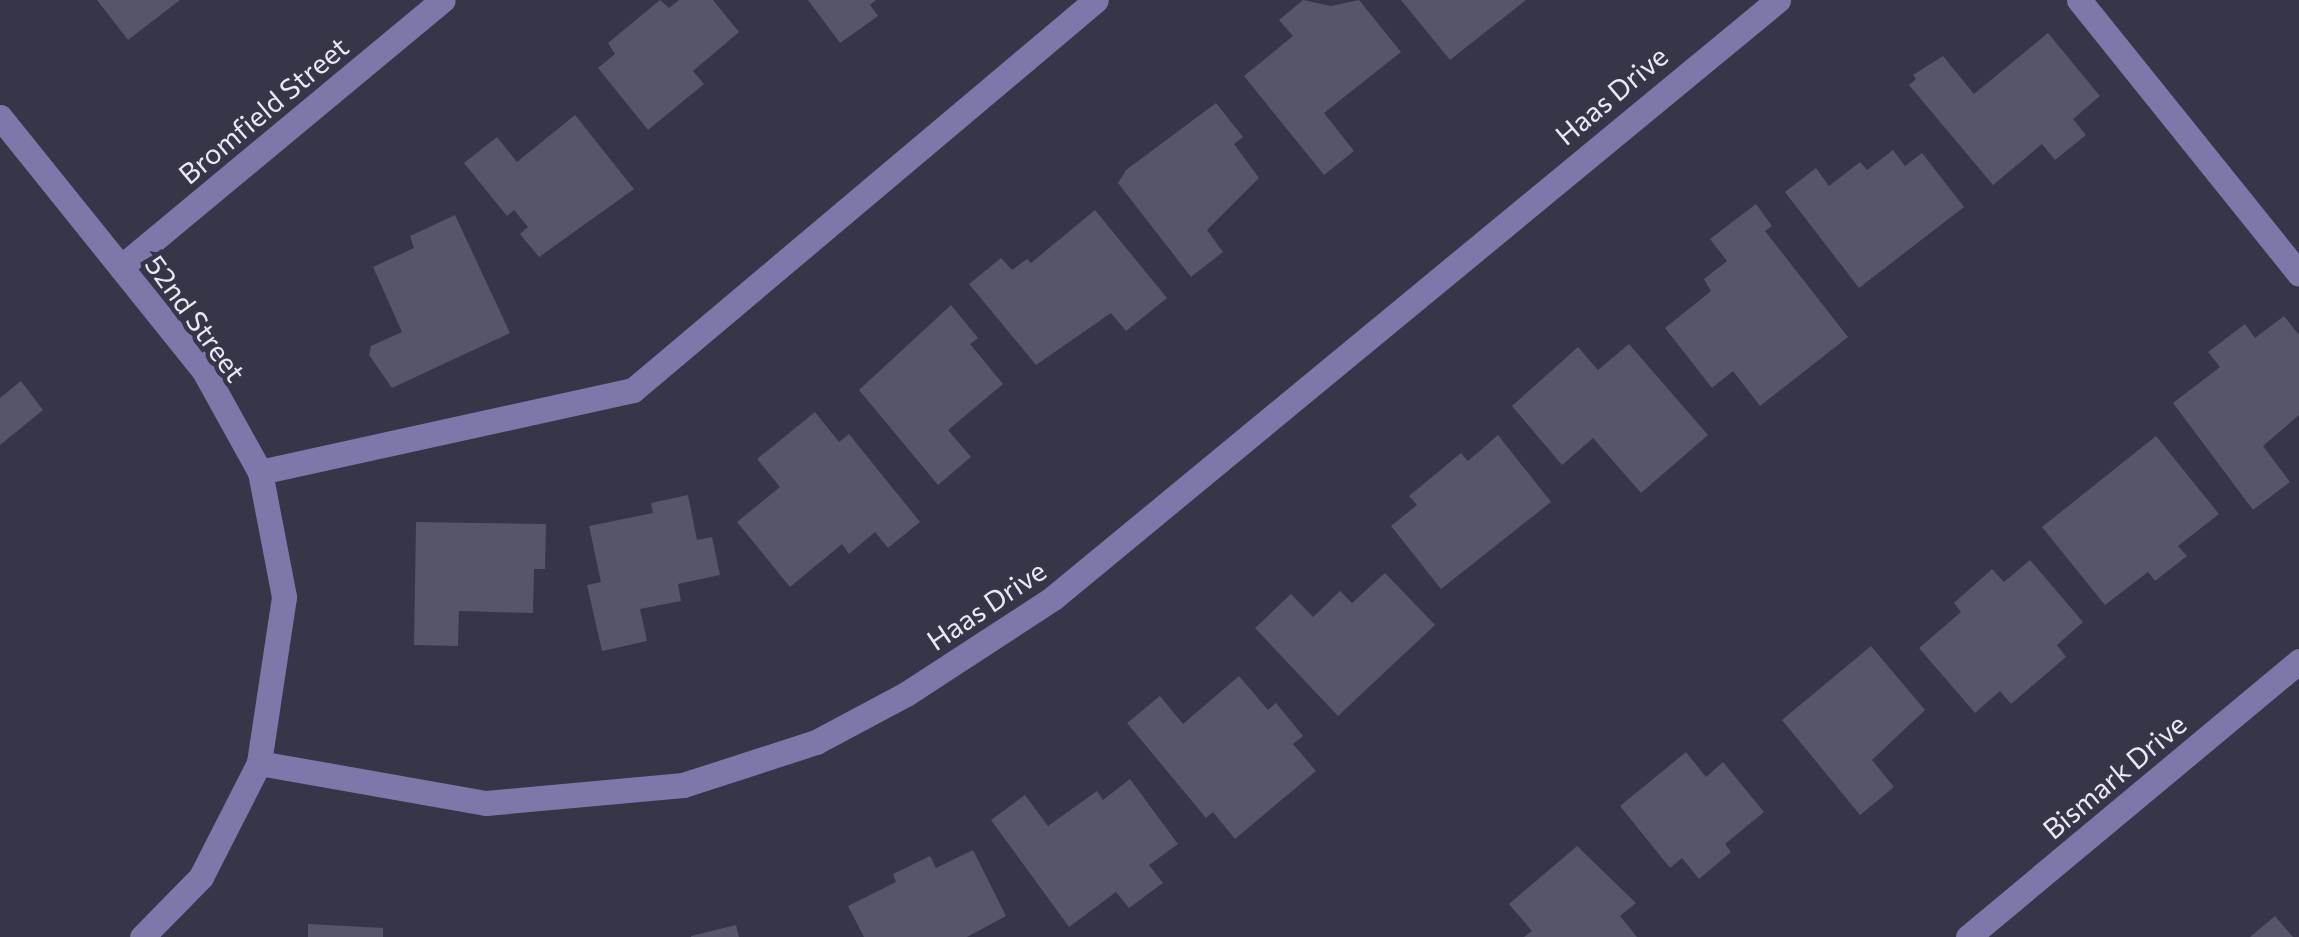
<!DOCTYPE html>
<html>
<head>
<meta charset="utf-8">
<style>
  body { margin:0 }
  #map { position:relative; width:2299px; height:937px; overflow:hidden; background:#373548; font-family:Commissioner,sans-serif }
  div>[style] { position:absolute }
  .building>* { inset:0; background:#565569 }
  .minor>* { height:25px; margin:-12.5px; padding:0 12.5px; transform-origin:12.5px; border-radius:12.5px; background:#7d78a9 }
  span { translate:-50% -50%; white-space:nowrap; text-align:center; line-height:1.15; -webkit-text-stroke:9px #373548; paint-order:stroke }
  .street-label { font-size:28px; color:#e9e8f4 }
</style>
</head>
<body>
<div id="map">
  <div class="building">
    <i style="clip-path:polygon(97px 0,180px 0,128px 40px)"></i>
    <i style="clip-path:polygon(660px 0,669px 8px,679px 0,713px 0,739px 32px,693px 71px,704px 84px,648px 130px,598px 68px,615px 54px,608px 43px)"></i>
    <i style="clip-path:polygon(808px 0,876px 0,870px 5px,878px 16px,840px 43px)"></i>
    <i style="clip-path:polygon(1303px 0,1331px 6px,1359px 0,1401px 52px,1324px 113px,1354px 151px,1324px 175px,1244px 76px,1293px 36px,1279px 20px)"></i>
    <i style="clip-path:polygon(1401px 0,1526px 0,1450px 60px)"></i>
    <i style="clip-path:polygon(2048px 33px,2100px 96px,2073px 119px,2086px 135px,2055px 160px,2042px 144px,1993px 185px,1909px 85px,1916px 79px,1913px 75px,1943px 56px,1974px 94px)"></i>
    <i style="clip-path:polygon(1216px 103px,1243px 137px,1234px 144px,1259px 178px,1207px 230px,1223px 252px,1191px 277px,1118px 183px,1126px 170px)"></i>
    <i style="clip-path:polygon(575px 115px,634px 189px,539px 257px,520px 234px,528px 227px,514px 210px,507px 216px,464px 163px,497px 137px,517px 162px)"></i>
    <i style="clip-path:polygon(1893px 150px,1905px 166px,1922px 153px,1964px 207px,1859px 288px,1785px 192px,1816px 168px,1829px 186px,1860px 162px,1867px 170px)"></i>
    <i style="clip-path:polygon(1756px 204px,1772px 226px,1765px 231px,1848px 337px,1760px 406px,1733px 371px,1712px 388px,1665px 328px,1711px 291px,1704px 279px,1727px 261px,1710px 239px)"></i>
    <i style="clip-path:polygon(1095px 210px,1167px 298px,1126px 331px,1111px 313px,1036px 365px,969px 284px,1001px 258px,1012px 270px,1027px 259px,1031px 263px)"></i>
    <i style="clip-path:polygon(455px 215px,510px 333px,392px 388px,369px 355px,371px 346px,402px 332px,373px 267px,414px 248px,410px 236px)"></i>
    <i style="clip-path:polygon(951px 305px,978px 338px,970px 344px,1003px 384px,948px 430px,971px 457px,938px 485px,859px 390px)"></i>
    <i style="clip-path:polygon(2284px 316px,2299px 335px,2299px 415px,2263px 446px,2290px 482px,2253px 510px,2173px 403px,2220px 367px,2208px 352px,2245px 324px,2255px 338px)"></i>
    <i style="clip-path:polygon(1629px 344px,1708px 435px,1641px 493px,1593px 438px,1562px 465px,1512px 406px,1578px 347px,1598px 370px)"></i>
    <i style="clip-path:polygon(21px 381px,43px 410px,0 445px,0 398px)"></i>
    <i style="clip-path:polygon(815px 412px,839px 442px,849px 434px,920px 522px,888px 548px,875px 532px,849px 554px,842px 544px,790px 587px,737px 522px,780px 487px,757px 459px)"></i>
    <i style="clip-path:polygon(1498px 435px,1551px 502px,1441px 589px,1391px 526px,1417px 505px,1409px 496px,1461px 453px,1468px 461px)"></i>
    <i style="clip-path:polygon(2156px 436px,2219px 514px,2178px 546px,2187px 556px,2155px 581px,2148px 572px,2105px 605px,2042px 527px)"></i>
    <i style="clip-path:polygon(688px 495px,697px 540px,712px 537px,720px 575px,678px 584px,681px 601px,640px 609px,647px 641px,602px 651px,587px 585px,601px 582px,589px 526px,653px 513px,651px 503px)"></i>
    <i style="clip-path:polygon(416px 522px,546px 524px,545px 569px,534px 569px,533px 613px,459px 611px,458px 646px,414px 645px)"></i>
    <i style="clip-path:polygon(2030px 560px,2083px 622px,2057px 645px,2066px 657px,2011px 704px,2000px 691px,1975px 713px,1919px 648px,1961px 612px,1954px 603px,1992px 569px,2004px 582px)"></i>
    <i style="clip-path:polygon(1385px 573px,1435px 625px,1338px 716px,1255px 628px,1291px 594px,1313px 617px,1340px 591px,1352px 603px)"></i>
    <i style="clip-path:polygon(1871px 646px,1925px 710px,1872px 760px,1894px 787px,1860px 815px,1782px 720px)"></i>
    <i style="clip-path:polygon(1239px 676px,1268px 710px,1276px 703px,1303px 736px,1293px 744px,1316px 771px,1235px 839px,1213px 812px,1206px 818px,1127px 723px,1160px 696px,1183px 724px)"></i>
    <i style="clip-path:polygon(1686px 752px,1706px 777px,1723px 762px,1764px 812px,1725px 844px,1731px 852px,1699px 879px,1682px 858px,1670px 868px,1620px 806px)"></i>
    <i style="clip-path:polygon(1130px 779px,1178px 844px,1149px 865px,1163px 883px,1129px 908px,1116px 892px,1069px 927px,991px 820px,1025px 795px,1048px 826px,1097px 791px,1103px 800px)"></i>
    <i style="clip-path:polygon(1577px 846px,1636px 903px,1620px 916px,1637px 937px,1524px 937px,1532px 931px,1509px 904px)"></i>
    <i style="clip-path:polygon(973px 850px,1006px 916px,967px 937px,864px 937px,848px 906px,896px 882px,893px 874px,930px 856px,936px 868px)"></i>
    <i style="clip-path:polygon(2275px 916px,2293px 937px,2250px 937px)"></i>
    <i style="clip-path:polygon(308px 924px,383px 928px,383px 937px,308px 937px)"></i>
    <i style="clip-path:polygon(736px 925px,739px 937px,691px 937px,691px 936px)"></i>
  </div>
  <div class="minor">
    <i style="left:2079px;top:0;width:351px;rotate:51.2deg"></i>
    <i style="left:0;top:117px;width:326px;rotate:51.2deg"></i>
    <i style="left:204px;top:371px;width:115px;rotate:61deg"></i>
    <i style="left:260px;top:472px;width:127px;rotate:79.1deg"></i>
    <i style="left:284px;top:597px;width:168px;rotate:98.6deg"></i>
    <i style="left:259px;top:763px;width:128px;rotate:117deg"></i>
    <i style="left:201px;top:877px;width:84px;rotate:134.5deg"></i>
    <i style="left:121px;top:267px;width:418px;rotate:-39.7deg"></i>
    <i style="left:260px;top:472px;width:382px;rotate:-12.4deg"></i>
    <i style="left:633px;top:390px;width:605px;rotate:-40.11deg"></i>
    <i style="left:259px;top:763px;width:230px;rotate:10deg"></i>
    <i style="left:486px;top:803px;width:198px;rotate:-5.2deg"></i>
    <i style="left:683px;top:785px;width:140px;rotate:-17.9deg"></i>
    <i style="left:816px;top:742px;width:102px;rotate:-28.1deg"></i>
    <i style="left:906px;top:694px;width:176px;rotate:-33.1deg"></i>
    <i style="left:1053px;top:598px;width:940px;rotate:-39.52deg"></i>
    <i style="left:1968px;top:937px;width:431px;rotate:-39.8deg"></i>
  </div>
  <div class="street-label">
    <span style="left:1611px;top:95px;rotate:-40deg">Haas Drive</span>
    <span style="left:263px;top:110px;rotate:-40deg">Bromfield Street</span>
    <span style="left:196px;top:318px;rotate:54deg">52nd Street</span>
    <span style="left:986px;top:605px;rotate:-34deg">Haas Drive</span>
    <span style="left:2114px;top:776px;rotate:-40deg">Bismark Drive</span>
  </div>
</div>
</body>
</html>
